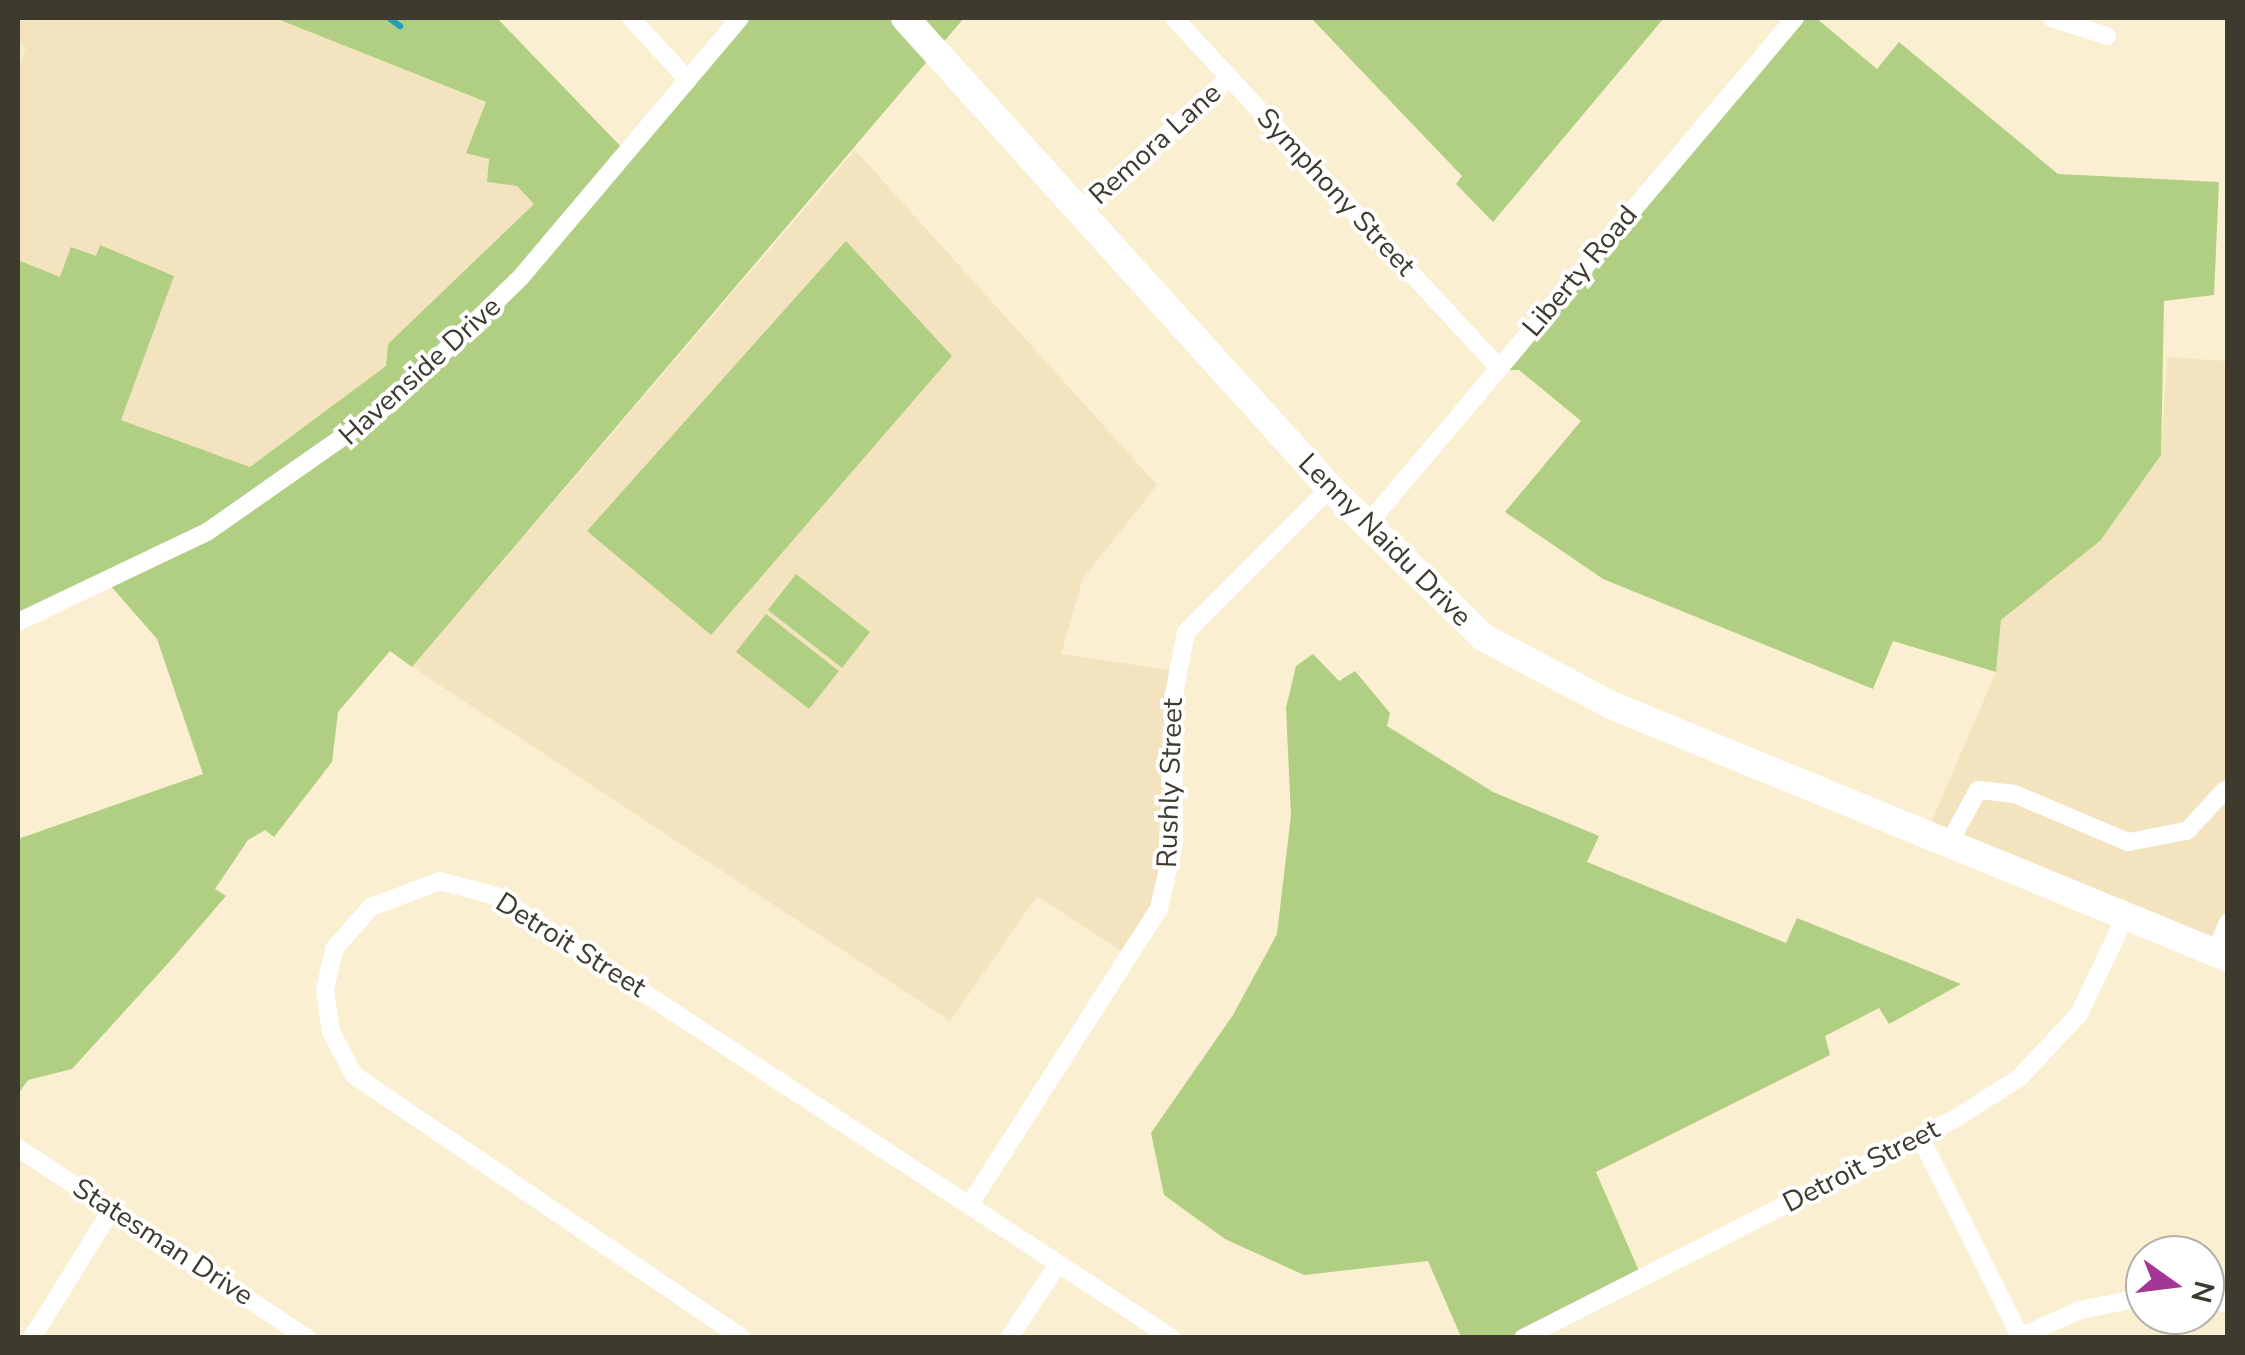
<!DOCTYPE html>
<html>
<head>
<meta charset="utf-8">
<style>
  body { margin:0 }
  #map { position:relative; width:2245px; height:1355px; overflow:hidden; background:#fbefd1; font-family:"Nunito Sans",sans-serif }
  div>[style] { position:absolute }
  .built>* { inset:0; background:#f3e4bf }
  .green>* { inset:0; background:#b0cf82 }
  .stream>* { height:6px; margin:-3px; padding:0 3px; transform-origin:3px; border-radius:3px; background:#1ea1b9 }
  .street>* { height:18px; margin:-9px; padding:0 9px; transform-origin:9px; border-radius:9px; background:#fff }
  .secondary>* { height:28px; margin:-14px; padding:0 14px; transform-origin:14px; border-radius:14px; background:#fff }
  span { translate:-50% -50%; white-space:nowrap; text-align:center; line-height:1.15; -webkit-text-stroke:8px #fff; paint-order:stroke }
  .street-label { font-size:28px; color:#3f3a2e }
  .frame { position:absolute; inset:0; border:20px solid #3f3a2e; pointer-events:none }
  .north { position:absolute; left:2125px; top:1235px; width:100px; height:100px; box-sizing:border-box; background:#fff; border:2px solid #b2b0ab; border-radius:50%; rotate:104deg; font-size:28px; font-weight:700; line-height:40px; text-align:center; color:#3f3a2e }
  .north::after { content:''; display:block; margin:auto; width:35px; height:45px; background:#a43796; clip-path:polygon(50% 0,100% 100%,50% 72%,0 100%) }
</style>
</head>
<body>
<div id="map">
  <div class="built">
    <i style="clip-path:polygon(18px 18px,275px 18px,487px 103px,488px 182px,517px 186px,534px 204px,388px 344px,386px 366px,250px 467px,121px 420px,174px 275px,96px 256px,60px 277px,18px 260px,18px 68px,26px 47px,18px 43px)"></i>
    <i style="clip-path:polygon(855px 150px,1157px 485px,1083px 578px,1061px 654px,1176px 671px,1174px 842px,1132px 958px,1037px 896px,950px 1021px,412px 667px)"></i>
    <i style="clip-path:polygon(2167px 357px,2227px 361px,2228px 924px,2215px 954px,1926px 835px,1996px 672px,2001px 620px,2100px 541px,2161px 455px)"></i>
  </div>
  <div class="green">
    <i style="clip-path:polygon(275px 18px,497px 18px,627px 153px,741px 18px,964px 18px,412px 667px,390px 651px,338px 712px,332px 762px,274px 837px,265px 830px,248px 840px,215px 889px,226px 896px,171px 960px,72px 1069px,28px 1080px,18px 1094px,18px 839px,203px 774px,157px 639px,110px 585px,18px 624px,18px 260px,60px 277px,71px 247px,96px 256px,100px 245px,174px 276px,121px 420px,250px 467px,386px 366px,388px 344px,534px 204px,517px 186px,487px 182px,489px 159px,466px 153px,486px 102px)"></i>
    <i style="clip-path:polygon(1311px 18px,1664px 18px,1493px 222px,1456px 184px,1462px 176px)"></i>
    <i style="clip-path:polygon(1796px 18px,1816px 18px,1877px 69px,1899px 42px,2058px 174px,2219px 182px,2214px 295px,2164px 301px,2161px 455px,2100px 541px,2001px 620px,1996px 672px,1893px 641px,1873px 689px,1603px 579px,1505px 512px,1581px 421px,1519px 370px,1499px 370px)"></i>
    <i style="clip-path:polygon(846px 241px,952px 356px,711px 635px,587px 531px)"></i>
    <i style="clip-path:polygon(796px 574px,870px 632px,842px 668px,768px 610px)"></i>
    <i style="clip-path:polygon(766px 614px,839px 671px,809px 709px,736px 652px)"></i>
    <i style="clip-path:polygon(1313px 654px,1339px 681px,1355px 671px,1390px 713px,1387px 726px,1493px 792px,1599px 836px,1587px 862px,1786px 943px,1797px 918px,1961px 984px,1889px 1024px,1879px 1008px,1825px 1036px,1830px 1055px,1596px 1172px,1642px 1278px,1524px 1337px,1461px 1337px,1428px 1261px,1304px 1275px,1225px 1239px,1164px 1195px,1151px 1133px,1233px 1015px,1277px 934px,1291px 815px,1286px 708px,1296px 666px)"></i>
  </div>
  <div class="stream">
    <i style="left:389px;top:18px;width:14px;rotate:36deg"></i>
  </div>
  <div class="street">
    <i style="left:631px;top:18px;width:84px;rotate:47.4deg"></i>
    <i style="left:1174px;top:18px;width:476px;rotate:47.1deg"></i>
    <i style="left:2052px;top:18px;width:58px;rotate:18.1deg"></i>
    <i style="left:1081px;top:210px;width:198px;rotate:-41.7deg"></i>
    <i style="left:1366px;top:526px;width:665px;rotate:-49.82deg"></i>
    <i style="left:18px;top:622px;width:209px;rotate:-25.5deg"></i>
    <i style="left:207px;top:532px;width:223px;rotate:-35deg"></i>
    <i style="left:390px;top:404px;width:182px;rotate:-44.1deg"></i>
    <i style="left:521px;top:277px;width:339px;rotate:-49.8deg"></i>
    <i style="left:1949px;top:843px;width:60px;rotate:-61.3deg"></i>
    <i style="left:1978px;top:790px;width:36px;rotate:6deg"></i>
    <i style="left:2014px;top:794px;width:124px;rotate:22.8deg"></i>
    <i style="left:2128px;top:842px;width:60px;rotate:-10.6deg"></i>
    <i style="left:2187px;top:831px;width:56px;rotate:-47.2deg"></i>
    <i style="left:2215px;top:953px;width:33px;rotate:-67deg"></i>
    <i style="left:1920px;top:1137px;width:223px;rotate:63.3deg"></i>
    <i style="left:18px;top:1148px;width:346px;rotate:33.3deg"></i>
    <i style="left:970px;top:1204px;width:351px;rotate:-57.4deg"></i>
    <i style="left:1159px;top:908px;width:67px;rotate:-77deg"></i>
    <i style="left:1174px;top:843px;width:144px;rotate:-90.4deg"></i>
    <i style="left:1173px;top:699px;width:68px;rotate:-79deg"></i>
    <i style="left:1186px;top:632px;width:204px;rotate:-45deg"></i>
    <i style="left:2205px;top:1299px;width:24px;rotate:12deg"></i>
    <i style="left:32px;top:1338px;width:152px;rotate:-58.2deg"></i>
    <i style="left:742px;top:1338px;width:469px;rotate:-145.9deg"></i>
    <i style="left:354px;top:1075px;width:49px;rotate:-118.1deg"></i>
    <i style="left:331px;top:1032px;width:42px;rotate:-98.1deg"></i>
    <i style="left:325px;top:990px;width:42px;rotate:-77.6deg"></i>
    <i style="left:334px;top:949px;width:56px;rotate:-48.6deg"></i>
    <i style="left:371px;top:907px;width:74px;rotate:-20.6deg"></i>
    <i style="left:440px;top:881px;width:58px;rotate:15deg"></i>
    <i style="left:496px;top:896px;width:808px;rotate:33.18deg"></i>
    <i style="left:1009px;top:1338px;width:89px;rotate:-56.5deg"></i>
    <i style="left:1523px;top:1338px;width:482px;rotate:-26.9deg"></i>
    <i style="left:1953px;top:1120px;width:78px;rotate:-32.5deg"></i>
    <i style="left:2019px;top:1078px;width:88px;rotate:-46.8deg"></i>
    <i style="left:2079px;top:1014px;width:109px;rotate:-64.4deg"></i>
    <i style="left:2018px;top:1338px;width:68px;rotate:-24.3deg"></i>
    <i style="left:2080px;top:1310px;width:66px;rotate:-11.3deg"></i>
  </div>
  <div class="secondary">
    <i style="left:905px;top:18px;width:634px;rotate:47.88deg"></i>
    <i style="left:1330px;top:488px;width:214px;rotate:44.2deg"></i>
    <i style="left:1483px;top:637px;width:147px;rotate:28deg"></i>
    <i style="left:1613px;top:706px;width:665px;rotate:22.28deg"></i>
  </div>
  <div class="street-label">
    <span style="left:1155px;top:144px;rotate:-42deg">Remora Lane</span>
    <span style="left:1336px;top:192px;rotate:47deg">Symphony Street</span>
    <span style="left:1580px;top:271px;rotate:-50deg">Liberty Road</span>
    <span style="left:420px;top:371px;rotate:-42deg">Havenside Drive</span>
    <span style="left:1385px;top:540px;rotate:45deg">Lenny Naidu Drive</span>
    <span style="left:1170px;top:783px;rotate:-88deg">Rushly Street</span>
    <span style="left:571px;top:945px;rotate:32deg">Detroit Street</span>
    <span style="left:1861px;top:1166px;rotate:-27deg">Detroit Street</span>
    <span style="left:163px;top:1242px;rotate:33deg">Statesman Drive</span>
  </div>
  <div class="frame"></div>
  <div class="north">N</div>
</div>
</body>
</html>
